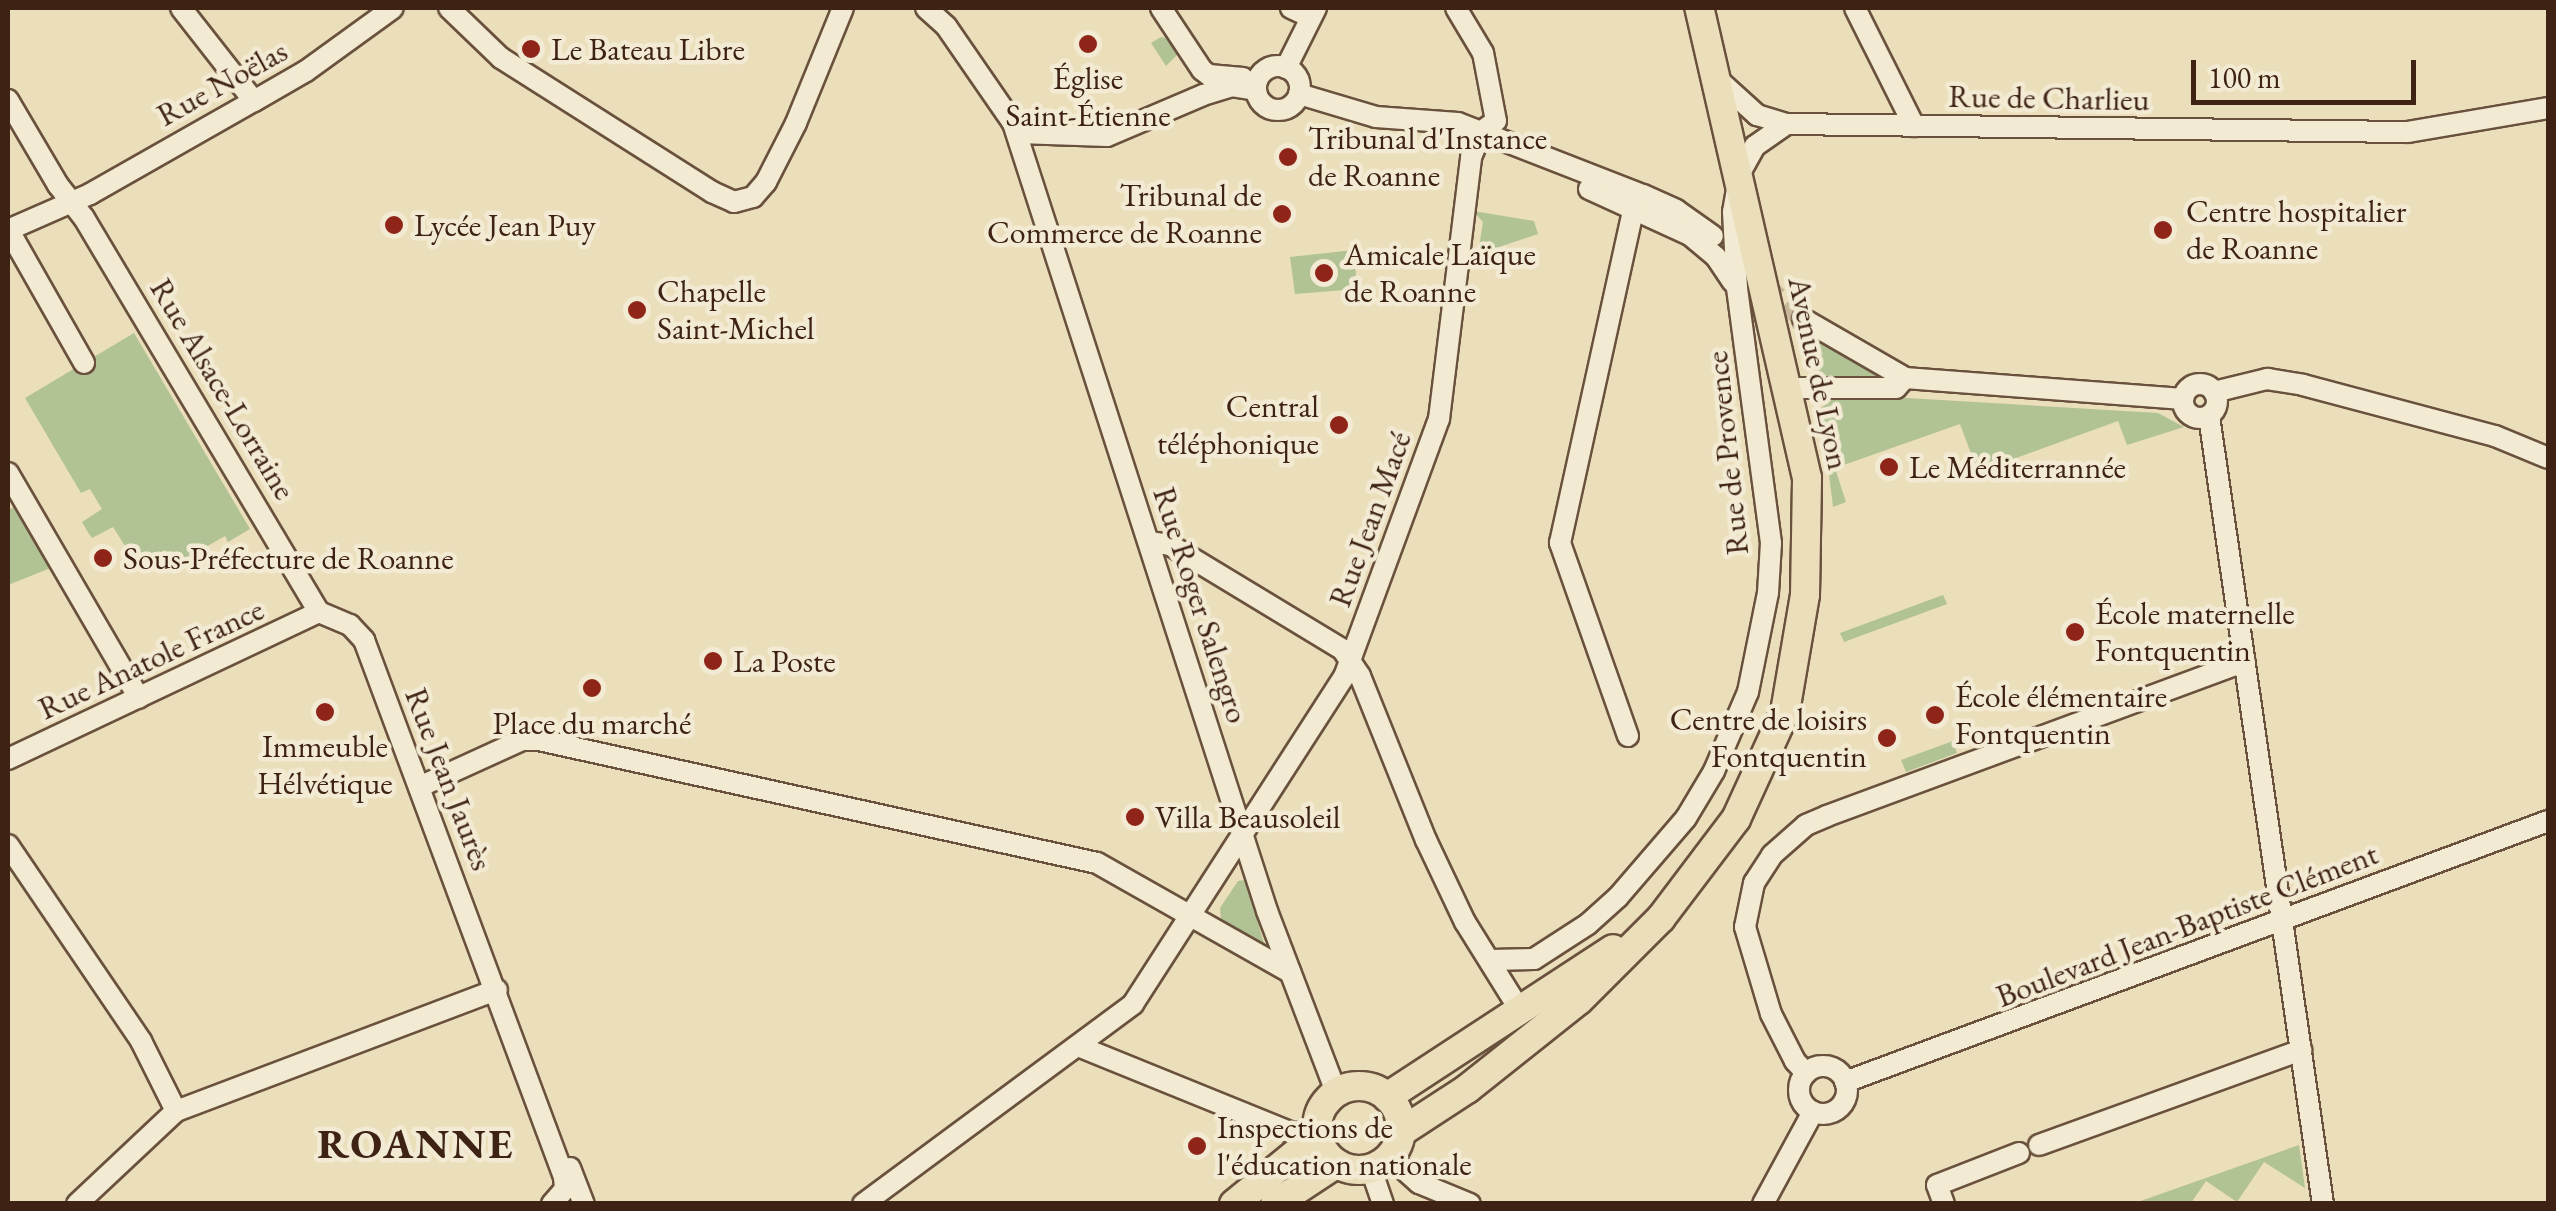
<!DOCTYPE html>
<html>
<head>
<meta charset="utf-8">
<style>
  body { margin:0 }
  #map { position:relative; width:2556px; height:1211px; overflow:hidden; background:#ebdeba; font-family:"EB Garamond",serif }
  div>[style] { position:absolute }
  .green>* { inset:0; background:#b1c294 }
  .minor-tunnel>* { height:20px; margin-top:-10px; transform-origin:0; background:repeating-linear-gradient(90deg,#c8b899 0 20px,transparent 0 30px) }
  .roads { filter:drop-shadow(2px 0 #69513d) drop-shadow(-2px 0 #69513d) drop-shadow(0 2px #69513d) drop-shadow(0 -2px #69513d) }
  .minor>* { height:20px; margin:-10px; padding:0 10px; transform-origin:10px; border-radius:10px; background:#f2ead2 }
  .minor>.ring { margin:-10px; padding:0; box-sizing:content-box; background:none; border:20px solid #f2ead2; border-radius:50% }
  .major>* { height:28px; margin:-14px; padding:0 14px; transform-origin:14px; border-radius:14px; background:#ebdeba }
  .major>.ring { margin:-14px; padding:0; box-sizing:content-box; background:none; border:28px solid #ebdeba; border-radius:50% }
  .dots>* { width:28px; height:28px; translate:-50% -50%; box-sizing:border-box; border:5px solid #f2ead2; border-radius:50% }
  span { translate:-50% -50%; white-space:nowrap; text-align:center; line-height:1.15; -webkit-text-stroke:9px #f2ead2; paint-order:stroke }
  .poi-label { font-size:32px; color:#3e2213 }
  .left { translate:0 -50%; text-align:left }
  .right { translate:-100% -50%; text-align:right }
  .street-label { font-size:32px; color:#3e2213 }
  .district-label { font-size:42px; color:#3e2213; font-weight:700; letter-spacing:2.5px }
  .frame { position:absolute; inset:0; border:10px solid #3e2213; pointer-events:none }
  .scale { position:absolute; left:2191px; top:60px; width:225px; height:45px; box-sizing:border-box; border:5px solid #3e2213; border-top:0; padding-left:12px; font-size:30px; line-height:35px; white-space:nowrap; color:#3e2213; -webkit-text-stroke:8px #f2ead2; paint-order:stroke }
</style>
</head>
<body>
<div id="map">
  <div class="green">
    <i style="clip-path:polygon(1161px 37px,1167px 38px,1178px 54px,1166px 66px,1151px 43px)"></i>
    <i style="clip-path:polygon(1473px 211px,1534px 221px,1538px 234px,1478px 254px,1483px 222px)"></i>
    <i style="clip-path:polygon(1354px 250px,1357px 289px,1295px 294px,1290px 257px)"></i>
    <i style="clip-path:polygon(1801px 328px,1895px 382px,1812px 378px)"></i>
    <i style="clip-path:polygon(134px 333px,250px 529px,228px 542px,225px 536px,174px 565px,165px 550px,132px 569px,127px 560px,132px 557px,113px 527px,92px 538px,89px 534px,82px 522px,102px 509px,90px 489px,81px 493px,25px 398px)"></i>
    <i style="clip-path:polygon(1839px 394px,2158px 413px,2184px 427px,2127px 445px,2118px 421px,1978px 472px,1960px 424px,1835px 468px,1846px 502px,1833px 507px,1821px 408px)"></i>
    <i style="clip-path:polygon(18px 505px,53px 567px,8px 585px,8px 510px)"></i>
    <i style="clip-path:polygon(1943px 595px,1947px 604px,1844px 642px,1840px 633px)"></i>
    <i style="clip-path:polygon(1953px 741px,1957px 753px,1906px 772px,1901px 760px)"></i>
    <i style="clip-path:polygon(1245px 880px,1264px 943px,1264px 946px,1221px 920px,1220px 908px,1238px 881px)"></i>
    <i style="clip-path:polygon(2299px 1145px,2305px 1188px,2264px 1162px,2237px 1202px,2206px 1181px,2191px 1203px,2135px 1203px)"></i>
  </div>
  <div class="minor-tunnel">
    <i style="left:1763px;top:284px;width:53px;rotate:41.2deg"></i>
  </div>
  <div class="roads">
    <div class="minor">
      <i style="left:181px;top:8px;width:118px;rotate:51.9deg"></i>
      <i style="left:449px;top:8px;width:72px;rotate:43.9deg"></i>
      <i style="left:501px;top:58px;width:250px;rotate:32.4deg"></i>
      <i style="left:712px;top:192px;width:24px;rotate:24deg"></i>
      <i style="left:734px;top:202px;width:20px;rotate:-15deg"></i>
      <i style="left:753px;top:197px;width:20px;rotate:-49deg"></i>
      <i style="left:766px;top:182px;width:66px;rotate:-63deg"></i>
      <i style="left:796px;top:123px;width:124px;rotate:-67.8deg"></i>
      <i style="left:926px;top:8px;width:27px;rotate:42deg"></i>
      <i style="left:946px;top:26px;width:118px;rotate:55.4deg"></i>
      <i style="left:1013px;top:123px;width:828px;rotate:72.13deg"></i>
      <i style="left:1267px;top:911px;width:194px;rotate:69.1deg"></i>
      <i style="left:1161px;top:8px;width:74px;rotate:56.5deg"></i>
      <i style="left:1202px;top:70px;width:9px;rotate:36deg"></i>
      <i style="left:1209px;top:75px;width:34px;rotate:5deg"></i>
      <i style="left:1291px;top:8px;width:21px;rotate:25deg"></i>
      <i style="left:1855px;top:8px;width:132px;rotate:63.4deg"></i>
      <i class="ring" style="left:1256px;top:66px;width:24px;height:24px"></i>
      <i style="left:1286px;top:68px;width:67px;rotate:-63.4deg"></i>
      <i style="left:1715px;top:77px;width:57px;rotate:42.1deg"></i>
      <i style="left:1757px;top:115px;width:30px;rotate:17deg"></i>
      <i style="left:1786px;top:124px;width:622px;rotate:0.74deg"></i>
      <i style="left:2408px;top:132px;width:142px;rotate:-9.7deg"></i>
      <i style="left:1299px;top:94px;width:80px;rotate:16.6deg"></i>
      <i style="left:1376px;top:117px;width:82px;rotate:4.2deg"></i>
      <i style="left:1458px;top:123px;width:199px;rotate:21.3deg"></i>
      <i style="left:1643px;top:195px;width:36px;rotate:24deg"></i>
      <i style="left:1676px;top:210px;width:45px;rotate:35.1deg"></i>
      <i style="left:8px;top:100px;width:99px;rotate:59.5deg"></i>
      <i style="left:58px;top:185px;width:42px;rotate:51.8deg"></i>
      <i style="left:84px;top:218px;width:459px;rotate:59.2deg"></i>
      <i style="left:1018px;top:133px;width:89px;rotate:1.9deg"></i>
      <i style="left:1107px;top:136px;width:104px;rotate:-23.1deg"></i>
      <i style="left:1203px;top:95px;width:30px;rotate:-17deg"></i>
      <i style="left:1232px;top:86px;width:24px;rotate:9deg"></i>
      <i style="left:1589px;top:189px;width:111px;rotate:24.5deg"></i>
      <i style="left:1690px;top:235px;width:34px;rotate:40deg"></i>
      <i style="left:1716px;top:257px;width:30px;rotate:56deg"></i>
      <i style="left:8px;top:229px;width:154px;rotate:60.4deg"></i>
      <i style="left:8px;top:230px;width:90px;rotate:-23.7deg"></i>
      <i style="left:90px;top:194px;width:189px;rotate:-29.6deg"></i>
      <i style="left:254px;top:101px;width:60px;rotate:-30deg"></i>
      <i style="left:306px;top:71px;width:107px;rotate:-35.9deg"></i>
      <i style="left:1803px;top:319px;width:118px;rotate:30deg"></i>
      <i style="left:1905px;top:378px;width:279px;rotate:4.3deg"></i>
      <i class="ring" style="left:2183px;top:384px;width:14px;height:14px"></i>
      <i style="left:1788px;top:388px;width:108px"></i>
      <i style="left:1896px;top:388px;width:13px;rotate:-48deg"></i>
      <i style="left:2214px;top:392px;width:55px;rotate:-13.8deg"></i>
      <i style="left:2267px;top:379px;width:36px;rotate:9deg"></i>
      <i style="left:2303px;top:385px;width:199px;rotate:14.9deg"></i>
      <i style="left:2495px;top:436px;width:57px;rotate:22.5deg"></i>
      <i style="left:2209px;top:416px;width:796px;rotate:81.77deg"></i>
      <i style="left:8px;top:473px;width:260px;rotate:59.8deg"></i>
      <i style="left:1149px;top:542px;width:21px;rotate:8deg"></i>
      <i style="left:1170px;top:545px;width:201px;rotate:31.2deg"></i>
      <i style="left:1342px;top:649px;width:32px;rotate:56deg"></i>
      <i style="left:1360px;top:676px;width:177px;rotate:68.1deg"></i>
      <i style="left:1426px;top:840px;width:91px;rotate:64.6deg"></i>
      <i style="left:1465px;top:922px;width:106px;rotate:58.1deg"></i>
      <i style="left:319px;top:612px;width:34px;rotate:23deg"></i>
      <i style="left:350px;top:625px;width:21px;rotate:47deg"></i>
      <i style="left:364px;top:640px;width:573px;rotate:69.57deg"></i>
      <i style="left:564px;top:1177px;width:12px;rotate:85deg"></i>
      <i style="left:565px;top:1189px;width:20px;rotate:131deg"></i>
      <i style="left:1628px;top:736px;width:205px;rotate:-109.4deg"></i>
      <i style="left:1560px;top:543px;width:344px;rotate:-77.6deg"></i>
      <i style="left:8px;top:759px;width:344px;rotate:-25.3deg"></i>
      <i style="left:419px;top:787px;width:113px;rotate:-24.5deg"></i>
      <i style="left:522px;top:740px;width:17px"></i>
      <i style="left:539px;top:740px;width:571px;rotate:12.43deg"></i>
      <i style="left:1097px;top:863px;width:222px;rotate:29.5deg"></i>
      <i style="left:8px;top:845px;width:237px;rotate:55.8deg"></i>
      <i style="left:141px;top:1041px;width:78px;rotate:63.4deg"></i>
      <i style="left:1491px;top:960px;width:43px;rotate:-1.3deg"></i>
      <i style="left:1534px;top:959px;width:64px;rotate:-32.9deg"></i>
      <i style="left:1588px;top:924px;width:40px;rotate:-42deg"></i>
      <i style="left:1618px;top:897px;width:104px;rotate:-49.3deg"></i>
      <i style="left:1686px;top:818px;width:55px;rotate:-59.2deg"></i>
      <i style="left:1714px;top:771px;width:86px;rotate:-66.7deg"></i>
      <i style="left:1748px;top:692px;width:101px;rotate:-78.6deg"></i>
      <i style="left:1768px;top:593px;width:50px;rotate:-86.6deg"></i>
      <i style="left:1771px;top:543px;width:257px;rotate:-97.6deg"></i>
      <i style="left:1737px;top:288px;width:76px;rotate:-93deg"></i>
      <i style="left:1733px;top:212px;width:40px;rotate:-80deg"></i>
      <i style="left:1740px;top:173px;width:31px;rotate:-61deg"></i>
      <i style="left:1755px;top:146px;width:38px;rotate:-35deg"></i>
      <i style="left:1078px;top:1046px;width:234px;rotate:22.1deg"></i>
      <i style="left:1295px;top:1134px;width:22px;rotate:-18deg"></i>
      <i class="ring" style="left:1799px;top:1066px;width:28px;height:28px"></i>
      <i style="left:1806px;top:1073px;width:16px;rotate:-133deg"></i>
      <i style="left:1795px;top:1061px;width:53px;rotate:-117.1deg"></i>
      <i style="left:1771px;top:1014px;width:91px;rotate:-106.6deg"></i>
      <i style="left:1745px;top:927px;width:45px;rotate:-78.4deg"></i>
      <i style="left:1754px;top:883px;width:33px;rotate:-57deg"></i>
      <i style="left:1772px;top:855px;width:45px;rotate:-41.4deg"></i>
      <i style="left:1806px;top:825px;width:23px;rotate:-23deg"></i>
      <i style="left:1827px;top:816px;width:445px;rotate:-20.3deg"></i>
      <i style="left:1845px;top:1082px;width:750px;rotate:-20.37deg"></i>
      <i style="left:2039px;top:1145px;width:279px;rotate:-19.9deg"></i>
      <i style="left:1390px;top:1157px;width:39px;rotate:42deg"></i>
      <i style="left:1419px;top:1183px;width:55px;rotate:22.4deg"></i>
      <i style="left:570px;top:1168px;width:39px;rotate:69deg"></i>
      <i style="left:1371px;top:1169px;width:37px;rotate:71deg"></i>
      <i style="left:77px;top:1204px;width:136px;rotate:-43.2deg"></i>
      <i style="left:176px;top:1111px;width:343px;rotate:-20.7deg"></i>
      <i style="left:863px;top:1204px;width:336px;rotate:-36.5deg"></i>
      <i style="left:1133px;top:1004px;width:389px;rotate:-57.2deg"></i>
      <i style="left:1344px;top:677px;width:275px;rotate:-69.8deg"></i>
      <i style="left:1439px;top:419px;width:264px;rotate:-83deg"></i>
      <i style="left:1471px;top:157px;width:28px;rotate:-67deg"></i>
      <i style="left:1482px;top:131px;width:17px;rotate:-36deg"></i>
      <i style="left:1496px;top:121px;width:69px;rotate:-100.8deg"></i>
      <i style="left:1483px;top:53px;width:52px;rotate:-121deg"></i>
      <i style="left:1763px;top:1204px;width:105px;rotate:-61.5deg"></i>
      <i style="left:1944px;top:1204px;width:20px;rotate:-110deg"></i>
      <i style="left:1937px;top:1185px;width:88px;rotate:-21.3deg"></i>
    </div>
    <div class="major">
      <i class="ring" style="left:1317px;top:1086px;width:56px;height:56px"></i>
      <i style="left:1387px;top:1097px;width:270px;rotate:-33.2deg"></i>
      <i style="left:1401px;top:1132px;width:79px;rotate:-33.1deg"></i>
      <i style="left:1467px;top:1089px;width:143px;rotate:-38.5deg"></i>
      <i style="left:1579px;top:1000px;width:116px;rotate:-45deg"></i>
      <i style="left:1661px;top:918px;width:124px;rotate:-52.9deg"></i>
      <i style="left:1736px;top:819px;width:118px;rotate:-65.4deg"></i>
      <i style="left:1785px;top:712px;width:119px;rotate:-80.3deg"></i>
      <i style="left:1805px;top:595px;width:117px;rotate:-89deg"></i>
      <i style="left:1807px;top:478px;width:482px;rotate:-102.9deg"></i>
      <i style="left:1234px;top:1204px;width:107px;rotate:-39.3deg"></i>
      <i style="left:1275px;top:1204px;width:73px;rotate:-33.3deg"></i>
    </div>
  </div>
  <div class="dots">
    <i style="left:1088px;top:44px;background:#8f2418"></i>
    <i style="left:531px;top:49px;background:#8f2418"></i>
    <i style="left:1288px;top:157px;background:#8f2418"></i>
    <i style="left:1282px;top:214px;background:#8f2418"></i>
    <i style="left:394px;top:225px;background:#8f2418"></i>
    <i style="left:2163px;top:230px;background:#8f2418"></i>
    <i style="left:1324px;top:273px;background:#8f2418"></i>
    <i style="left:637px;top:310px;background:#8f2418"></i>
    <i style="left:1339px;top:425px;background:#8f2418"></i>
    <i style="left:1889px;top:467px;background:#8f2418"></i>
    <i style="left:103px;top:558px;background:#8f2418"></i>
    <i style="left:2075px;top:632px;background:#8f2418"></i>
    <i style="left:713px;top:661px;background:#8f2418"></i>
    <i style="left:592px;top:688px;background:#8f2418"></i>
    <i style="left:325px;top:712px;background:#8f2418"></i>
    <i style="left:1935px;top:715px;background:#8f2418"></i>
    <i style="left:1887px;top:738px;background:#8f2418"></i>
    <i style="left:1135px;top:817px;background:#8f2418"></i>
    <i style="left:1197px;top:1146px;background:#8f2418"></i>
  </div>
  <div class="poi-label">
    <span class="left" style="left:551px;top:49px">Le Bateau Libre</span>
    <span style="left:1088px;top:97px">Église<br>Saint-Étienne</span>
    <span class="left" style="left:1308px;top:157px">Tribunal d'Instance<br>de Roanne</span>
    <span class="right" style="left:1262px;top:214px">Tribunal de<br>Commerce de Roanne</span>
    <span class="left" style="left:2186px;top:230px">Centre hospitalier<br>de Roanne</span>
    <span class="left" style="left:414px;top:225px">Lycée Jean Puy</span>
    <span class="left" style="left:1344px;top:273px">Amicale Laïque<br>de Roanne</span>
    <span class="left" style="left:657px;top:310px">Chapelle<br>Saint-Michel</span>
    <span class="right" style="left:1319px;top:425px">Central<br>téléphonique</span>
    <span class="left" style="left:1909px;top:467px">Le Méditerrannée</span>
    <span class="left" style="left:123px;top:558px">Sous-Préfecture de Roanne</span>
    <span class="left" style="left:2095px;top:632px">École maternelle<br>Fontquentin</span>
    <span class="left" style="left:733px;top:661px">La Poste</span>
    <span class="left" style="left:1955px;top:715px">École élémentaire<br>Fontquentin</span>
    <span class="right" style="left:1867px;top:738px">Centre de loisirs<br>Fontquentin</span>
    <span style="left:592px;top:723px">Place du marché</span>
    <span style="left:325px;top:765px">Immeuble<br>Hélvétique</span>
    <span class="left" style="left:1155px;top:817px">Villa Beausoleil</span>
    <span class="left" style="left:1217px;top:1146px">Inspections de<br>l'éducation nationale</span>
  </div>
  <div class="street-label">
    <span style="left:222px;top:83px;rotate:-29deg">Rue Noëlas</span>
    <span style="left:2049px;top:98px;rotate:1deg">Rue de Charlieu</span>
    <span style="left:1819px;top:373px;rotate:78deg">Avenue de Lyon</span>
    <span style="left:223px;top:389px;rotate:59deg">Rue Alsace-Lorraine</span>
    <span style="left:1727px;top:453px;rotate:-96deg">Rue de Provence</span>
    <span style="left:1370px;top:519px;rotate:-70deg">Rue Jean Macé</span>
    <span style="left:1201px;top:605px;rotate:72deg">Rue Roger Salengro</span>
    <span style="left:151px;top:659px;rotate:-25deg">Rue Anatole France</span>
    <span style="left:449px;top:779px;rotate:69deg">Rue Jean Jaurès</span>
    <span style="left:2187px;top:925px;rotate:-21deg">Boulevard Jean-Baptiste Clément</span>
  </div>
  <div class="district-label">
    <span style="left:416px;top:1144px">ROANNE</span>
  </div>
  <div class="frame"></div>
  <div class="scale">100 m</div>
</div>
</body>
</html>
